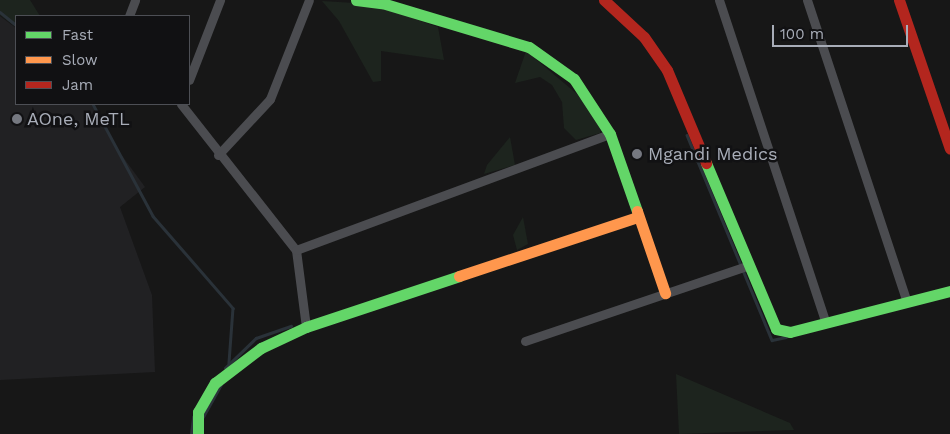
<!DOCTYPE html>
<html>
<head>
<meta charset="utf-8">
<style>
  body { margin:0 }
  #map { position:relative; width:950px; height:434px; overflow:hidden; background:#171717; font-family:"Work Sans",sans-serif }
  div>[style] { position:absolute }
  .built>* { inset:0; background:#212123 }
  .green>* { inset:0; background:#1d241e }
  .stream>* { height:2.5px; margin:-1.25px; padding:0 1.25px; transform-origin:1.25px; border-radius:1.25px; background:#2a3239 }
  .street>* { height:9px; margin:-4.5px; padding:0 4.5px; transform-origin:4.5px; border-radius:4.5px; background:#4b4c50 }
  .fast>* { height:11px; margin:-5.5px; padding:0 5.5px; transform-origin:5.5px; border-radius:5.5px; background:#63d668 }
  .slow>* { height:11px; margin:-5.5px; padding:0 5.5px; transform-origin:5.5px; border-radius:5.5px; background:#ff974d }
  .jam>* { height:11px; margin:-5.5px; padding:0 5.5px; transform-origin:5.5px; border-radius:5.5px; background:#b3261e }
  .dots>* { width:14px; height:14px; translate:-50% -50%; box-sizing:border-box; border:2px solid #111113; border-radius:50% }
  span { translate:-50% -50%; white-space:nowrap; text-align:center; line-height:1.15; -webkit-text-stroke:5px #111113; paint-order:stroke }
  .poi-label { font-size:18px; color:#a8adb8 }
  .left { translate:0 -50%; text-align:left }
  .legend { position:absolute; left:15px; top:15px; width:175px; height:90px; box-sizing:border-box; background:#111113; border:1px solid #4d4f55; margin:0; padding:6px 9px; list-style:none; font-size:15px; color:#a8adb8 }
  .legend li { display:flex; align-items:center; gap:10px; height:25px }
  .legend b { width:25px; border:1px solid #4d4f55 }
  .scale { position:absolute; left:772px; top:25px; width:136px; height:22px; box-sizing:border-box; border:2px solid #a8adb8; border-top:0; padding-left:6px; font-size:15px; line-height:18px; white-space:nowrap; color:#a8adb8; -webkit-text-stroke:4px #111113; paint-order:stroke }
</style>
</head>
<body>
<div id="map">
  <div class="built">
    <i style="clip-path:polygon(0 16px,16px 28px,16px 104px,94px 104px,112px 142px,145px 187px,120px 207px,152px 295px,155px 372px,0 380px)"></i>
  </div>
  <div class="green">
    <i style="clip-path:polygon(0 0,30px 0,40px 16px,16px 16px,16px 27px,0 15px)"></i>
    <i style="clip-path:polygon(322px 1px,371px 4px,438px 27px,444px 60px,381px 51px,381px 81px,373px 82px,339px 21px)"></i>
    <i style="clip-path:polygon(526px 51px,577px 94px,601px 125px,600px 133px,576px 140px,564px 128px,562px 102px,552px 85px,540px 77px,515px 83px)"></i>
    <i style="clip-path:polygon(510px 137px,515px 165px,484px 174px,487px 165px)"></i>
    <i style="clip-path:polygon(523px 217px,528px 244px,517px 250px,513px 235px)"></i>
    <i style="clip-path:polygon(676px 374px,790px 423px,794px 430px,679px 434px)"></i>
  </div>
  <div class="stream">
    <i style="left:0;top:12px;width:21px;rotate:39deg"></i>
    <i style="left:93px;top:104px;width:127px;rotate:61.8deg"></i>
    <i style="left:153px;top:216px;width:122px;rotate:49deg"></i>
    <i style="left:233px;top:308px;width:55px;rotate:94.2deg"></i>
    <i style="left:687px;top:135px;width:222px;rotate:67.5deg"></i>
    <i style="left:772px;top:340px;width:14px;rotate:-12deg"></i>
    <i style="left:225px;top:368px;width:43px;rotate:-44.1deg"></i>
    <i style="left:256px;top:338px;width:37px;rotate:-19deg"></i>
    <i style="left:203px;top:417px;width:37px;rotate:-61deg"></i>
    <i style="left:191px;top:434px;width:17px;rotate:-83deg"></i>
  </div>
  <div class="street">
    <i style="left:719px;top:0;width:340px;rotate:71.7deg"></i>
    <i style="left:807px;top:0;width:318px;rotate:71.7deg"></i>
    <i style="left:129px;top:16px;width:17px;rotate:-69deg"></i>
    <i style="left:189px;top:80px;width:86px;rotate:-68.8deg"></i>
    <i style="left:181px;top:104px;width:186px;rotate:51.8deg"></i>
    <i style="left:296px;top:250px;width:78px;rotate:82.6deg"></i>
    <i style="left:218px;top:155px;width:76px;rotate:-47.1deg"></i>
    <i style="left:270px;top:99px;width:106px;rotate:-68.5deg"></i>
    <i style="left:296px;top:250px;width:335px;rotate:-20.3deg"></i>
    <i style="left:525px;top:341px;width:234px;rotate:-18.7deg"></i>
  </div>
  <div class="fast">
    <i style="left:356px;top:0;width:26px;rotate:7deg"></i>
    <i style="left:382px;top:3px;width:153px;rotate:16.7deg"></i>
    <i style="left:529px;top:47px;width:55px;rotate:35.4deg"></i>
    <i style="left:574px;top:79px;width:66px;rotate:56.8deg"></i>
    <i style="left:610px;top:134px;width:82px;rotate:70.7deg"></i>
    <i style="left:706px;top:163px;width:180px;rotate:67.1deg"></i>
    <i style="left:776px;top:329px;width:14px;rotate:12deg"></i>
    <i style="left:790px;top:332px;width:165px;rotate:-14.4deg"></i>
    <i style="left:198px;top:434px;width:22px;rotate:-90deg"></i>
    <i style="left:198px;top:412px;width:34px;rotate:-60deg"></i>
    <i style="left:215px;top:383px;width:58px;rotate:-37.3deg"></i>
    <i style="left:261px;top:348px;width:50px;rotate:-25deg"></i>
    <i style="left:306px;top:327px;width:161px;rotate:-18.4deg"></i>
  </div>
  <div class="slow">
    <i style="left:637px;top:211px;width:87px;rotate:71.1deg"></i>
    <i style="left:459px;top:276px;width:188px;rotate:-18.3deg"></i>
  </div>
  <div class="jam">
    <i style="left:604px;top:0;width:54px;rotate:42.8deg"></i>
    <i style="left:644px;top:37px;width:40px;rotate:55.1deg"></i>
    <i style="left:667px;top:70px;width:101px;rotate:67.2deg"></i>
    <i style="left:899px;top:0;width:157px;rotate:71.1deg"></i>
  </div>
  <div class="dots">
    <i style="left:17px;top:119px;background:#757880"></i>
    <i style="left:637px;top:154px;background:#757880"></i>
  </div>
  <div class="poi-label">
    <span class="left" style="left:27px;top:119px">AOne, MeTL</span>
    <span class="left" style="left:648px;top:154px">Mgandi Medics</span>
  </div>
  <ul class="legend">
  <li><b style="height:6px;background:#63d668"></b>Fast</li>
  <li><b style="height:6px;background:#ff974d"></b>Slow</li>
  <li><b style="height:6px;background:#b3261e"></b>Jam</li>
  </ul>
  <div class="scale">100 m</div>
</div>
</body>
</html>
